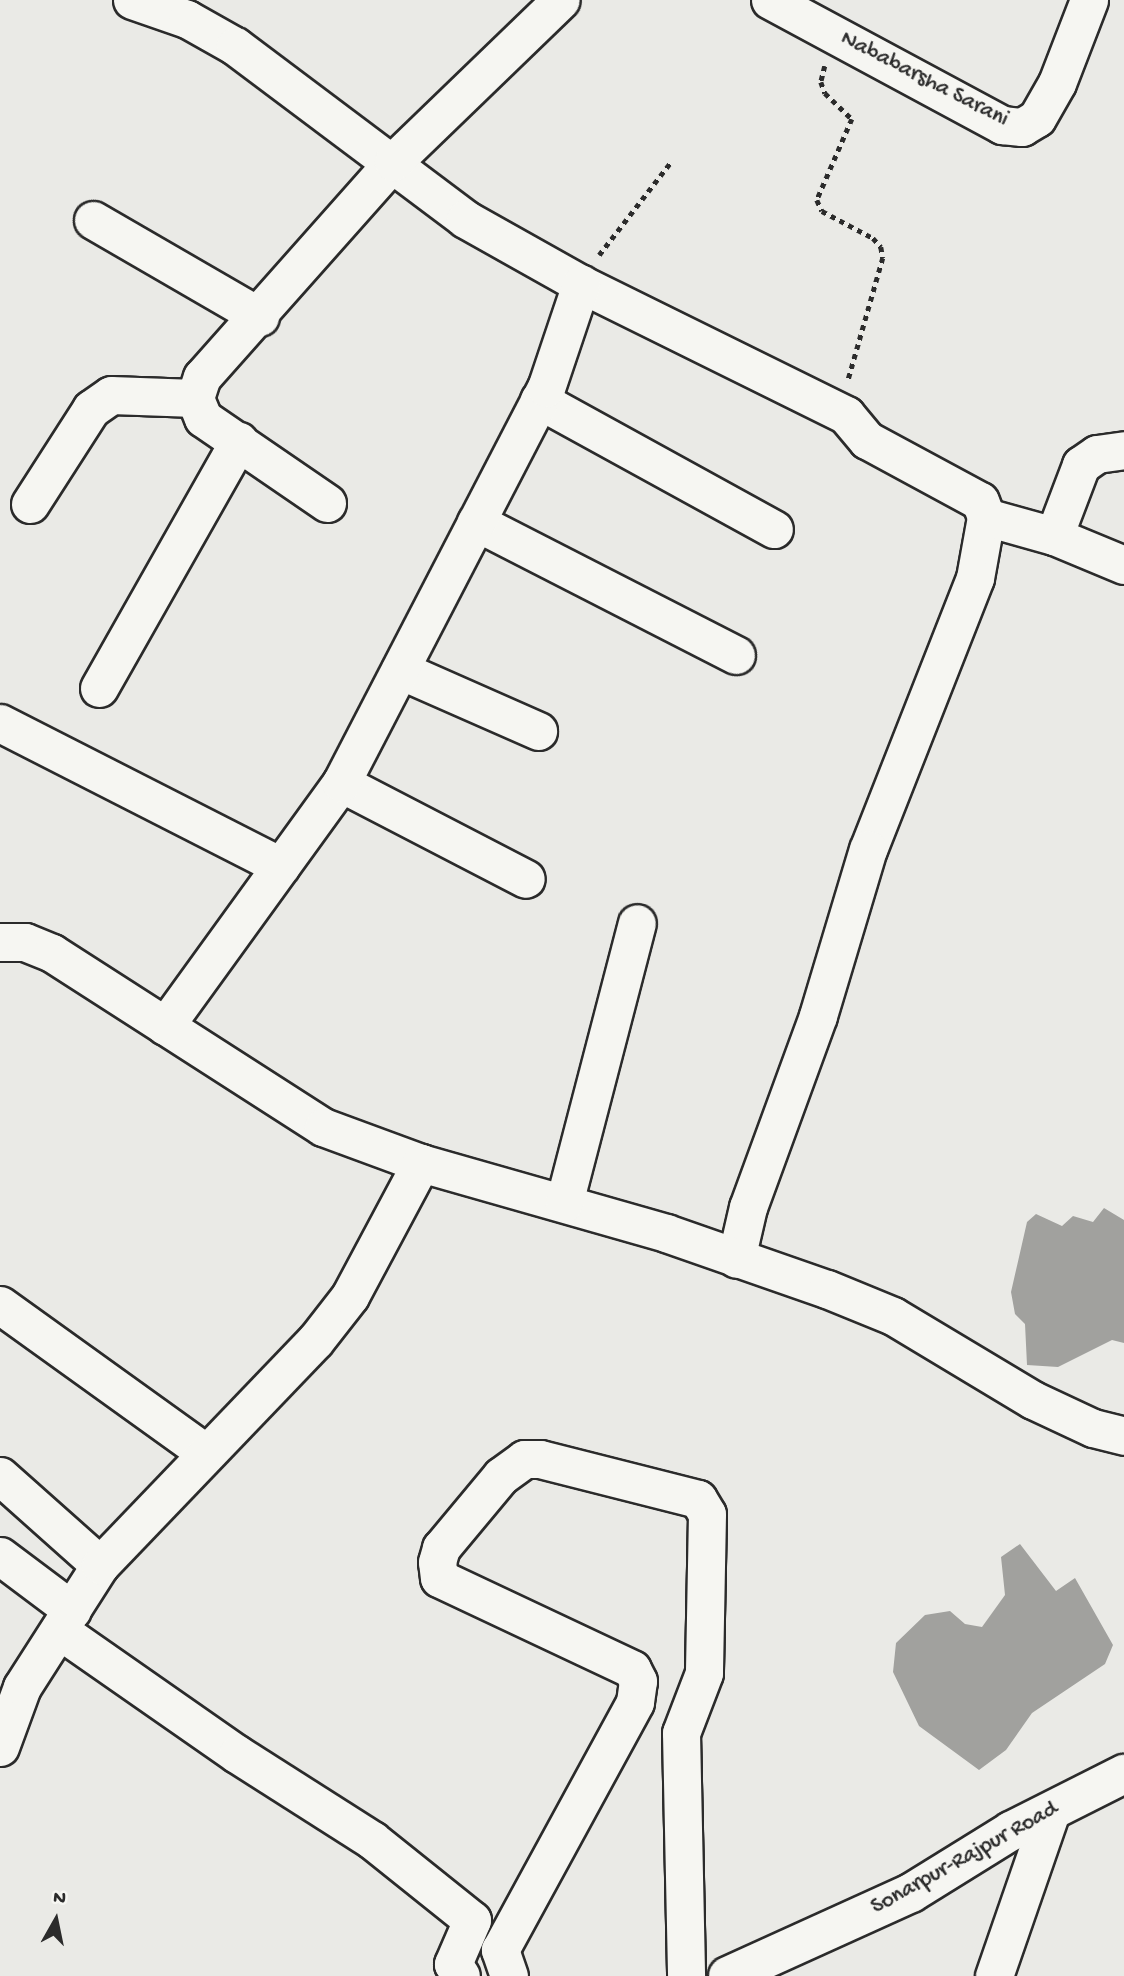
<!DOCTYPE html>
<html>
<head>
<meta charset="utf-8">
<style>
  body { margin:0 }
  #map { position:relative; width:1124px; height:1976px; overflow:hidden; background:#eaeae6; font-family:"Gochi Hand",sans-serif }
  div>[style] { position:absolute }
  .water>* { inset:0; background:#a1a19e }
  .path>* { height:4.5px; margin-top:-2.25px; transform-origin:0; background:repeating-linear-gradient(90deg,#2b2b2b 0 5px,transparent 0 10px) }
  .roads { filter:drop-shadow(2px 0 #2b2b2b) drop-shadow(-2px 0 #2b2b2b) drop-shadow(0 2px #2b2b2b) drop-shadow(0 -2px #2b2b2b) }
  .minor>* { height:37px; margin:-18.5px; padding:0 18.5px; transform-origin:18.5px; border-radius:18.5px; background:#f6f6f2 }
  .major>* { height:38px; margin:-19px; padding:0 19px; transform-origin:19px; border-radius:19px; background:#f6f6f2 }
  span { translate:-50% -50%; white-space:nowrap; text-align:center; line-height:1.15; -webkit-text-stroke:5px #f6f6f2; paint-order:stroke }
  .street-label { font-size:23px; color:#2b2b2b }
  .north { position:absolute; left:21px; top:1885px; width:70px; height:70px; -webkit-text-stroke:5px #f6f6f2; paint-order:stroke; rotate:9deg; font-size:19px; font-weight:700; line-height:28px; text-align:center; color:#2b2b2b }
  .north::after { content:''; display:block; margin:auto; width:24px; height:32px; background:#2b2b2b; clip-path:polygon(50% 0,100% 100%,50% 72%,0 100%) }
</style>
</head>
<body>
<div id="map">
  <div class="water">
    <i style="clip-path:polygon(1104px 1208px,1124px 1220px,1124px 1343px,1112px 1340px,1058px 1367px,1027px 1365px,1025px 1324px,1015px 1314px,1011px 1292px,1027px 1222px,1036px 1214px,1062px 1226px,1073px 1216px,1093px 1222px)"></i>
    <i style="clip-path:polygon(1020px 1544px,1056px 1591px,1075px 1578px,1113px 1645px,1105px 1664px,1032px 1713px,1006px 1750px,979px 1770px,919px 1726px,893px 1672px,896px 1643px,925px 1615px,950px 1611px,965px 1624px,982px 1627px,1005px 1595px,1001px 1557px)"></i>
  </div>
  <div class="path">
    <i style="left:825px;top:66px;width:16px;rotate:104deg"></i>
    <i style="left:821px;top:82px;width:12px;rotate:70deg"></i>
    <i style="left:825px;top:93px;width:37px;rotate:44deg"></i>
    <i style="left:852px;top:119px;width:88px;rotate:113.4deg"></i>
    <i style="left:817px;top:200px;width:12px;rotate:66deg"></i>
    <i style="left:822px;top:211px;width:58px;rotate:27.9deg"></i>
    <i style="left:873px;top:238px;width:12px;rotate:48deg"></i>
    <i style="left:881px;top:247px;width:11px;rotate:80deg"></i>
    <i style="left:883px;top:258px;width:128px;rotate:105.9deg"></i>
    <i style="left:599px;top:255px;width:118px;rotate:-52.3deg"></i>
  </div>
  <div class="roads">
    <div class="minor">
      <i style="left:132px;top:0;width:58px;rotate:19.1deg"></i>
      <i style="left:187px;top:19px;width:55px;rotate:29.4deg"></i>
      <i style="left:235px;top:46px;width:288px;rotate:36.9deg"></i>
      <i style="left:465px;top:219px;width:133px;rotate:29.3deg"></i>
      <i style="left:581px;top:284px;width:296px;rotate:26.3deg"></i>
      <i style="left:846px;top:415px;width:33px;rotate:50deg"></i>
      <i style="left:867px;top:440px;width:128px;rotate:28.4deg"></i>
      <i style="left:980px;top:501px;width:17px;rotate:69deg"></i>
      <i style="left:986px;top:517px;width:62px;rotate:100.2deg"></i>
      <i style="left:975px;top:578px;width:291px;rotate:111.5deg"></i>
      <i style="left:868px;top:849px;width:174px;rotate:106.7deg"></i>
      <i style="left:818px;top:1016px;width:203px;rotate:110.1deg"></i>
      <i style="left:748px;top:1207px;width:53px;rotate:103deg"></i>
      <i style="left:770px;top:0;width:264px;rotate:28.3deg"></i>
      <i style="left:1002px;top:125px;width:20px;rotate:6deg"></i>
      <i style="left:1022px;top:127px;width:17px;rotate:-31deg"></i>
      <i style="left:1037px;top:118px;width:40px;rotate:-60.3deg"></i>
      <i style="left:1057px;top:83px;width:89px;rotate:-68.9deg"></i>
      <i style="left:93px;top:220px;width:193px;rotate:30.1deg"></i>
      <i style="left:539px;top:400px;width:268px;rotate:28.8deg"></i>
      <i style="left:327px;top:503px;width:150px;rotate:-145.6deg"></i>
      <i style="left:203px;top:418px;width:22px;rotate:-112deg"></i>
      <i style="left:195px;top:398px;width:22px;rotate:-72deg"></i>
      <i style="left:202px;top:377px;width:288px;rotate:-48.4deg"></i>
      <i style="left:393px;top:162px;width:233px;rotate:-44deg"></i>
      <i style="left:30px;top:504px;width:113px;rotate:-57.3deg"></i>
      <i style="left:91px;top:409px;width:24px;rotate:-35deg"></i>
      <i style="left:111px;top:395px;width:84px;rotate:2deg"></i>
      <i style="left:986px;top:517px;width:71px;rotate:15.6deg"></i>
      <i style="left:1054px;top:536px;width:76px;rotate:22.5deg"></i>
      <i style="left:476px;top:522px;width:292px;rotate:27.1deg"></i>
      <i style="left:1054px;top:536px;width:76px;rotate:-69.2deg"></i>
      <i style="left:1081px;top:465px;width:19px;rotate:-35deg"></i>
      <i style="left:1097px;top:454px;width:27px;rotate:-8deg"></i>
      <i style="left:400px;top:670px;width:151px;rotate:23.8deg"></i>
      <i style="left:99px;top:688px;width:284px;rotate:-60.5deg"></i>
      <i style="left:0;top:723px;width:315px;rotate:27deg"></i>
      <i style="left:341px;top:783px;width:208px;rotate:27.4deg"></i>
      <i style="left:0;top:942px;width:25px"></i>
      <i style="left:25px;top:942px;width:29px;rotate:22deg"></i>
      <i style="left:52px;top:953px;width:322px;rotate:32.7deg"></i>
      <i style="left:323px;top:1127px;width:104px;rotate:20.2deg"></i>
      <i style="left:421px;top:1163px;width:255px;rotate:15.9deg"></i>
      <i style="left:666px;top:1233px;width:170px;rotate:19.2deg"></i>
      <i style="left:827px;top:1289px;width:71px;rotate:22.2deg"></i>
      <i style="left:893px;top:1316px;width:163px;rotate:31deg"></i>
      <i style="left:1033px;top:1400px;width:66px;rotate:25deg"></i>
      <i style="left:1093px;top:1428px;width:32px;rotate:14deg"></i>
      <i style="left:165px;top:1026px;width:300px;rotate:-54.1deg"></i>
      <i style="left:341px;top:783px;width:445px;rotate:-62.6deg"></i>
      <i style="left:546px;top:388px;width:110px;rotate:-71.4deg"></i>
      <i style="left:564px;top:1203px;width:289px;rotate:-75.4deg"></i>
      <i style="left:0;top:1305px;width:254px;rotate:35.7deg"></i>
      <i style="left:0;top:1476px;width:134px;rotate:41.7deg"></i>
      <i style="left:0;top:1556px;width:90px;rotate:36.9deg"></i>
      <i style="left:59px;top:1630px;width:217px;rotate:34.9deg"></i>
      <i style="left:237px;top:1754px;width:160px;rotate:32.5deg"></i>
      <i style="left:372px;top:1840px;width:128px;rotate:38.7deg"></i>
      <i style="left:472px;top:1920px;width:48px;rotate:113.4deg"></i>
      <i style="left:453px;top:1964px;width:14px;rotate:56deg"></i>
      <i style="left:0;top:1747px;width:64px;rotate:-69.9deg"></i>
      <i style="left:22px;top:1687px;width:145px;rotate:-57.4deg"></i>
      <i style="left:100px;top:1565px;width:310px;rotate:-46.2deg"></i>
      <i style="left:315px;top:1341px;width:57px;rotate:-52.1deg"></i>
      <i style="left:350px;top:1296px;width:151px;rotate:-61.9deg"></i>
      <i style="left:509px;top:1976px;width:28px;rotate:-109deg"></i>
      <i style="left:500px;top:1950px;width:282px;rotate:-61.4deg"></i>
      <i style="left:635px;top:1702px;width:21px;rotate:-82deg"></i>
      <i style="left:638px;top:1681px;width:13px;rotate:-117deg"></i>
      <i style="left:632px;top:1669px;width:213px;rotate:-154.8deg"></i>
      <i style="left:439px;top:1578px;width:16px;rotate:-97deg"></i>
      <i style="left:437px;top:1562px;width:15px;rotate:-74deg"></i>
      <i style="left:441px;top:1548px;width:94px;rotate:-50.2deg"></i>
      <i style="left:501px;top:1476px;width:29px;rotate:-36deg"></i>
      <i style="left:524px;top:1459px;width:16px"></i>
      <i style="left:540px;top:1459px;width:163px;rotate:14.2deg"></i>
      <i style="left:698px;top:1499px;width:17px;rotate:59deg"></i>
      <i style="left:707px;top:1514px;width:159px;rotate:91.1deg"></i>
      <i style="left:704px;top:1673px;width:64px;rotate:111deg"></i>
      <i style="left:681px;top:1733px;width:243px;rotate:88.8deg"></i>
      <i style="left:994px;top:1976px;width:175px;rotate:-70.9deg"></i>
    </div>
    <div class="major">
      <i style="left:728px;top:1976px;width:201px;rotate:-24.4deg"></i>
      <i style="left:911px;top:1893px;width:118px;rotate:-31.8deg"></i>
      <i style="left:1011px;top:1831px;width:127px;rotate:-26.8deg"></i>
    </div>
  </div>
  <div class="street-label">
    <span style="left:924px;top:80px;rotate:27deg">Nababarsha Sarani</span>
    <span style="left:965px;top:1859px;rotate:-29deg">Sonarpur-Rajpur Road</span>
  </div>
  <div class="north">N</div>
</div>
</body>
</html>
